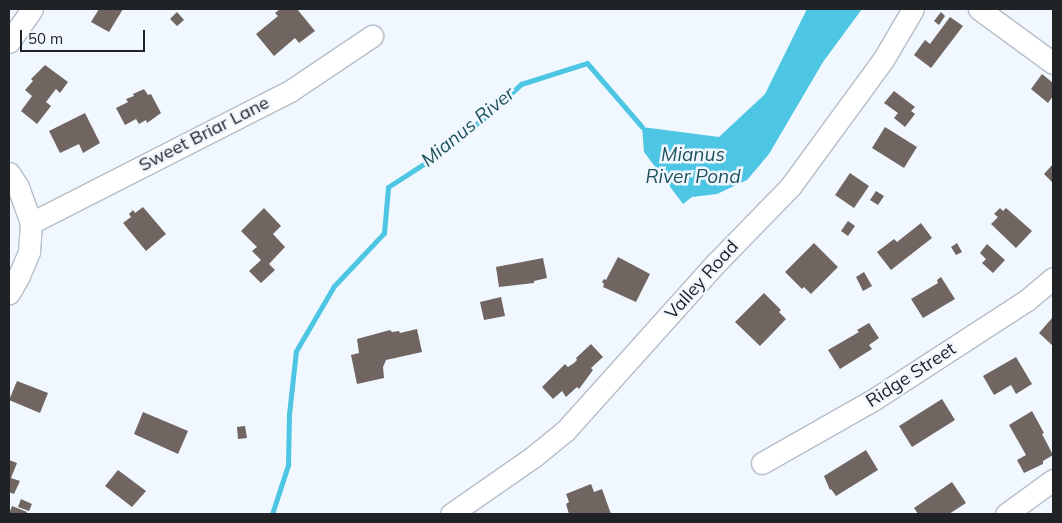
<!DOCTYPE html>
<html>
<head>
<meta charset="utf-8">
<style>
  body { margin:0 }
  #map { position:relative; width:1062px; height:523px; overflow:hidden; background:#f0f7ff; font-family:Mulish,sans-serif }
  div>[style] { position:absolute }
  .water>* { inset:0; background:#4dc6e3 }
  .stream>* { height:5px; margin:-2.5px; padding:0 2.5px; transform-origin:2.5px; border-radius:2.5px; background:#4dc6e3 }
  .building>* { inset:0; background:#706560 }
  .roads { filter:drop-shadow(1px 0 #b5bdc7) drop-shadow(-1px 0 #b5bdc7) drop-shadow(0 1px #b5bdc7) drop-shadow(0 -1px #b5bdc7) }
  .minor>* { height:21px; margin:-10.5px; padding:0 10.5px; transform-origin:10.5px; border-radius:10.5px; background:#fff }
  span { translate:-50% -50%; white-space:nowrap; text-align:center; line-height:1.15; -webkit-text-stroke:5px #f0f7ff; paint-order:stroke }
  .street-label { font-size:18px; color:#202326 }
  .water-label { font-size:19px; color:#1f525e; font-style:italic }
  .frame { position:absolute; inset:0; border:10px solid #202326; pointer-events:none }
  .scale { position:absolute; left:20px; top:30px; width:125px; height:22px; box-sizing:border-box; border:2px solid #202326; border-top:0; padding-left:6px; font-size:15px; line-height:18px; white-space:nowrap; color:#202326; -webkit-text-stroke:4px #f0f7ff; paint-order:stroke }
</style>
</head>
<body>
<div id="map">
  <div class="water">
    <i style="clip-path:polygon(807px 9px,862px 9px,823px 62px,769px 154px,747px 180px,717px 194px,692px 197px,683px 204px,644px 152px,642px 127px,719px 137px,765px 94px)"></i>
  </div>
  <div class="stream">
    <i style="left:272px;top:514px;width:52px;rotate:-71.9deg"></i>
    <i style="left:288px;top:465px;width:51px;rotate:-88.9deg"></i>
    <i style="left:289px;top:414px;width:63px;rotate:-83.7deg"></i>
    <i style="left:296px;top:351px;width:75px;rotate:-59.7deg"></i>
    <i style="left:334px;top:286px;width:73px;rotate:-46.7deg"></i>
    <i style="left:384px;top:233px;width:46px;rotate:-85deg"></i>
    <i style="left:388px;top:187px;width:44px;rotate:-33deg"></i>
    <i style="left:425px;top:163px;width:73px;rotate:-37.2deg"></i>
    <i style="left:483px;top:119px;width:52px;rotate:-42.6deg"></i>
    <i style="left:521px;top:84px;width:69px;rotate:-17.7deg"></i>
    <i style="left:587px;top:63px;width:84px;rotate:49.3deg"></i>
  </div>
  <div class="building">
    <i style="clip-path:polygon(99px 9px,123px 9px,109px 32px,91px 22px)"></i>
    <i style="clip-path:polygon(280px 9px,297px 9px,315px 31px,299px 43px,295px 38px,274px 56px,256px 34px,278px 16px,275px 13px)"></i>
    <i style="clip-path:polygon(177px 12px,184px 20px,177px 26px,170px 19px)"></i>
    <i style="clip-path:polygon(941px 12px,945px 16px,939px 25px,934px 21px)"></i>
    <i style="clip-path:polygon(950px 17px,963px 26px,931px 68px,914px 55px,925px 40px,930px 44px)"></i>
    <i style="clip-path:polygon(45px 65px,68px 82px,60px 93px,56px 89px,46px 102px,51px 106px,37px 124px,21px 111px,32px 96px,25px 90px,33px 81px,31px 79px)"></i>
    <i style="clip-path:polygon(1042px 74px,1053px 83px,1053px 96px,1048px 103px,1031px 89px)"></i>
    <i style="clip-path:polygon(144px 89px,148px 95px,151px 94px,161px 113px,147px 123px,146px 120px,139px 124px,136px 119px,125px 125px,116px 108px,128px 102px,126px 99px,134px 96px,133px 94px)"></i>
    <i style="clip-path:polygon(894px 91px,915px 107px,911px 111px,915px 114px,905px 127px,894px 118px,898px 113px,884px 103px)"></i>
    <i style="clip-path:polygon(85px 113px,100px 143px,83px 153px,79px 144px,60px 153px,49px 131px)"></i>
    <i style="clip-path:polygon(885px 127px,917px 147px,904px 168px,872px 148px)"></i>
    <i style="clip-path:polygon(1053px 164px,1053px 183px,1044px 174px)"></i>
    <i style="clip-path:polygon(850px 173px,869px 186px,854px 208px,835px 195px)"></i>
    <i style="clip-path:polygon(876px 191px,884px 196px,878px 205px,870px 200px)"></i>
    <i style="clip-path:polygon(143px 207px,166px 234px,146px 251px,123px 223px,131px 217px,129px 214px,133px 210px,135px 213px)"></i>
    <i style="clip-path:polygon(264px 208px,281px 226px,273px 234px,285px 247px,269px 264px,275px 270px,261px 283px,249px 271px,261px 260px,252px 251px,257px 247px,241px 231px)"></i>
    <i style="clip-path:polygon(1000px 208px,1003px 211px,1006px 208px,1032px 231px,1016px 248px,991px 224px,998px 217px,994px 214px)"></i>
    <i style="clip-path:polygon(848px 221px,855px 226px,848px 236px,841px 231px)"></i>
    <i style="clip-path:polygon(921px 223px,932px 238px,891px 270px,877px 252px,894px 239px,897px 242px)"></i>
    <i style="clip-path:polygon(814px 243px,838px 267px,811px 294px,804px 287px,802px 289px,785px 272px)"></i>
    <i style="clip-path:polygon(957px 243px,962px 252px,956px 255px,951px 247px)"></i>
    <i style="clip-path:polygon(987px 244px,1005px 260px,993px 273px,982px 263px,986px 259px,980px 253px)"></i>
    <i style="clip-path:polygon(618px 257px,650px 274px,636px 302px,603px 287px,604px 284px,602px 282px,604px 279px,606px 280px)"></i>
    <i style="clip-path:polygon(543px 258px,547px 278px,534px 281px,534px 283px,499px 287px,496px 267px)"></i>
    <i style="clip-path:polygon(864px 272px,872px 286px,863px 291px,856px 277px)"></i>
    <i style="clip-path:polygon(941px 277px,955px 299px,923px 318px,911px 299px,938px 283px,937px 280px)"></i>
    <i style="clip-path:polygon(764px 293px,781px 310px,779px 312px,786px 319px,760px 346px,735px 322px)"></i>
    <i style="clip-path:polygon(501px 297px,505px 316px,484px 320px,480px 302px)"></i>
    <i style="clip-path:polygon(1053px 317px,1053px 346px,1039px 333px)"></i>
    <i style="clip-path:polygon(869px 323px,879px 338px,869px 345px,872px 349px,840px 369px,828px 350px,859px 332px,857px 330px)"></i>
    <i style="clip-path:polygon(417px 329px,422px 352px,386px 360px,383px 367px,384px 378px,357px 384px,351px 355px,359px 353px,357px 339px,390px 330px,392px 332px,399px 331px,400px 333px)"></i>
    <i style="clip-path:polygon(591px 344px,603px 357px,591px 368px,593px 370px,579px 389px,577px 387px,566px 397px,562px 391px,553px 399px,542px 387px,565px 364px,568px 367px,574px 363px,577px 360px,576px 358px)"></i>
    <i style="clip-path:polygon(1016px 357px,1032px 384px,1016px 394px,1011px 385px,994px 395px,983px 376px)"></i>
    <i style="clip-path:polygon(17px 381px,48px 393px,40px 413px,9px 400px)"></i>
    <i style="clip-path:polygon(942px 399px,955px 420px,912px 447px,899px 426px)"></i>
    <i style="clip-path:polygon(1032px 411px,1044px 433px,1042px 434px,1053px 455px,1043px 461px,1043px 464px,1024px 473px,1017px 460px,1026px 455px,1009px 425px)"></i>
    <i style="clip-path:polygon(143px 412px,188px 431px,178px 454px,134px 434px)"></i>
    <i style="clip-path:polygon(245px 426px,247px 438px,238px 439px,237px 427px)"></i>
    <i style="clip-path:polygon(866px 450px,878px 470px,836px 496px,831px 489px,830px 490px,824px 476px)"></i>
    <i style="clip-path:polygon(9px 460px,17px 463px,11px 478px,20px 481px,14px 494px,9px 492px)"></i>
    <i style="clip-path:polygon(118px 470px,146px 491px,132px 507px,105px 486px)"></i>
    <i style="clip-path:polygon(952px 482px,966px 503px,949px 514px,918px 514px,914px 508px)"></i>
    <i style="clip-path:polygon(591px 484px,594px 492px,602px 489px,611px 514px,569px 514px,566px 504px,569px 502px,566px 494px)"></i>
    <i style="clip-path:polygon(21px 499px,32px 504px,29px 511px,18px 507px)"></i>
    <i style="clip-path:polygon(12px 506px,27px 512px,26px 514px,9px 514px)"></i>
  </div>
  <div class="roads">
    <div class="minor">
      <i style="left:979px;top:9px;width:92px;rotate:36.1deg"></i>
      <i style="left:9px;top:42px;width:40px;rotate:-55.1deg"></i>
      <i style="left:9px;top:173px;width:17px;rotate:57deg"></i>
      <i style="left:18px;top:187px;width:38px;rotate:70deg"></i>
      <i style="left:31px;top:223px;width:29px;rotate:94deg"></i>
      <i style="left:29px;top:252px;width:26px;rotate:113deg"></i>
      <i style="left:19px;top:276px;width:20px;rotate:120deg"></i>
      <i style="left:31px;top:223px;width:291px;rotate:-27deg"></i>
      <i style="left:290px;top:91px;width:99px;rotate:-33.9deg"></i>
      <i style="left:762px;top:463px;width:128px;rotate:-29.6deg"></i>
      <i style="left:873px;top:400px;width:184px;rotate:-33deg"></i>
      <i style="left:1027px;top:300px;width:34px;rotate:-40deg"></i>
      <i style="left:451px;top:514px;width:100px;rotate:-34.8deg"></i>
      <i style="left:533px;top:457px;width:43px;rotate:-39.3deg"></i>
      <i style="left:566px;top:430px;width:224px;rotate:-48.1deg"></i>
      <i style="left:716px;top:263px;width:106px;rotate:-45.8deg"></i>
      <i style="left:790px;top:187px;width:157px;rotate:-53.8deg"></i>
      <i style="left:883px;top:60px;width:59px;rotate:-59.5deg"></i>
      <i style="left:1006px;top:514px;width:58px;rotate:-35.9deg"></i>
    </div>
  </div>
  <div class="street-label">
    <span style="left:204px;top:134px;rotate:-27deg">Sweet Briar Lane</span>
    <span style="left:702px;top:280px;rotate:-48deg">Valley Road</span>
    <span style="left:911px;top:375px;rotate:-33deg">Ridge Street</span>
  </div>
  <div class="water-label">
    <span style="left:468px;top:127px;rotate:-39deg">Mianus River</span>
    <span style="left:693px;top:166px">Mianus<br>River Pond</span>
  </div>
  <div class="frame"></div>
  <div class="scale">50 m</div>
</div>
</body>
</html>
